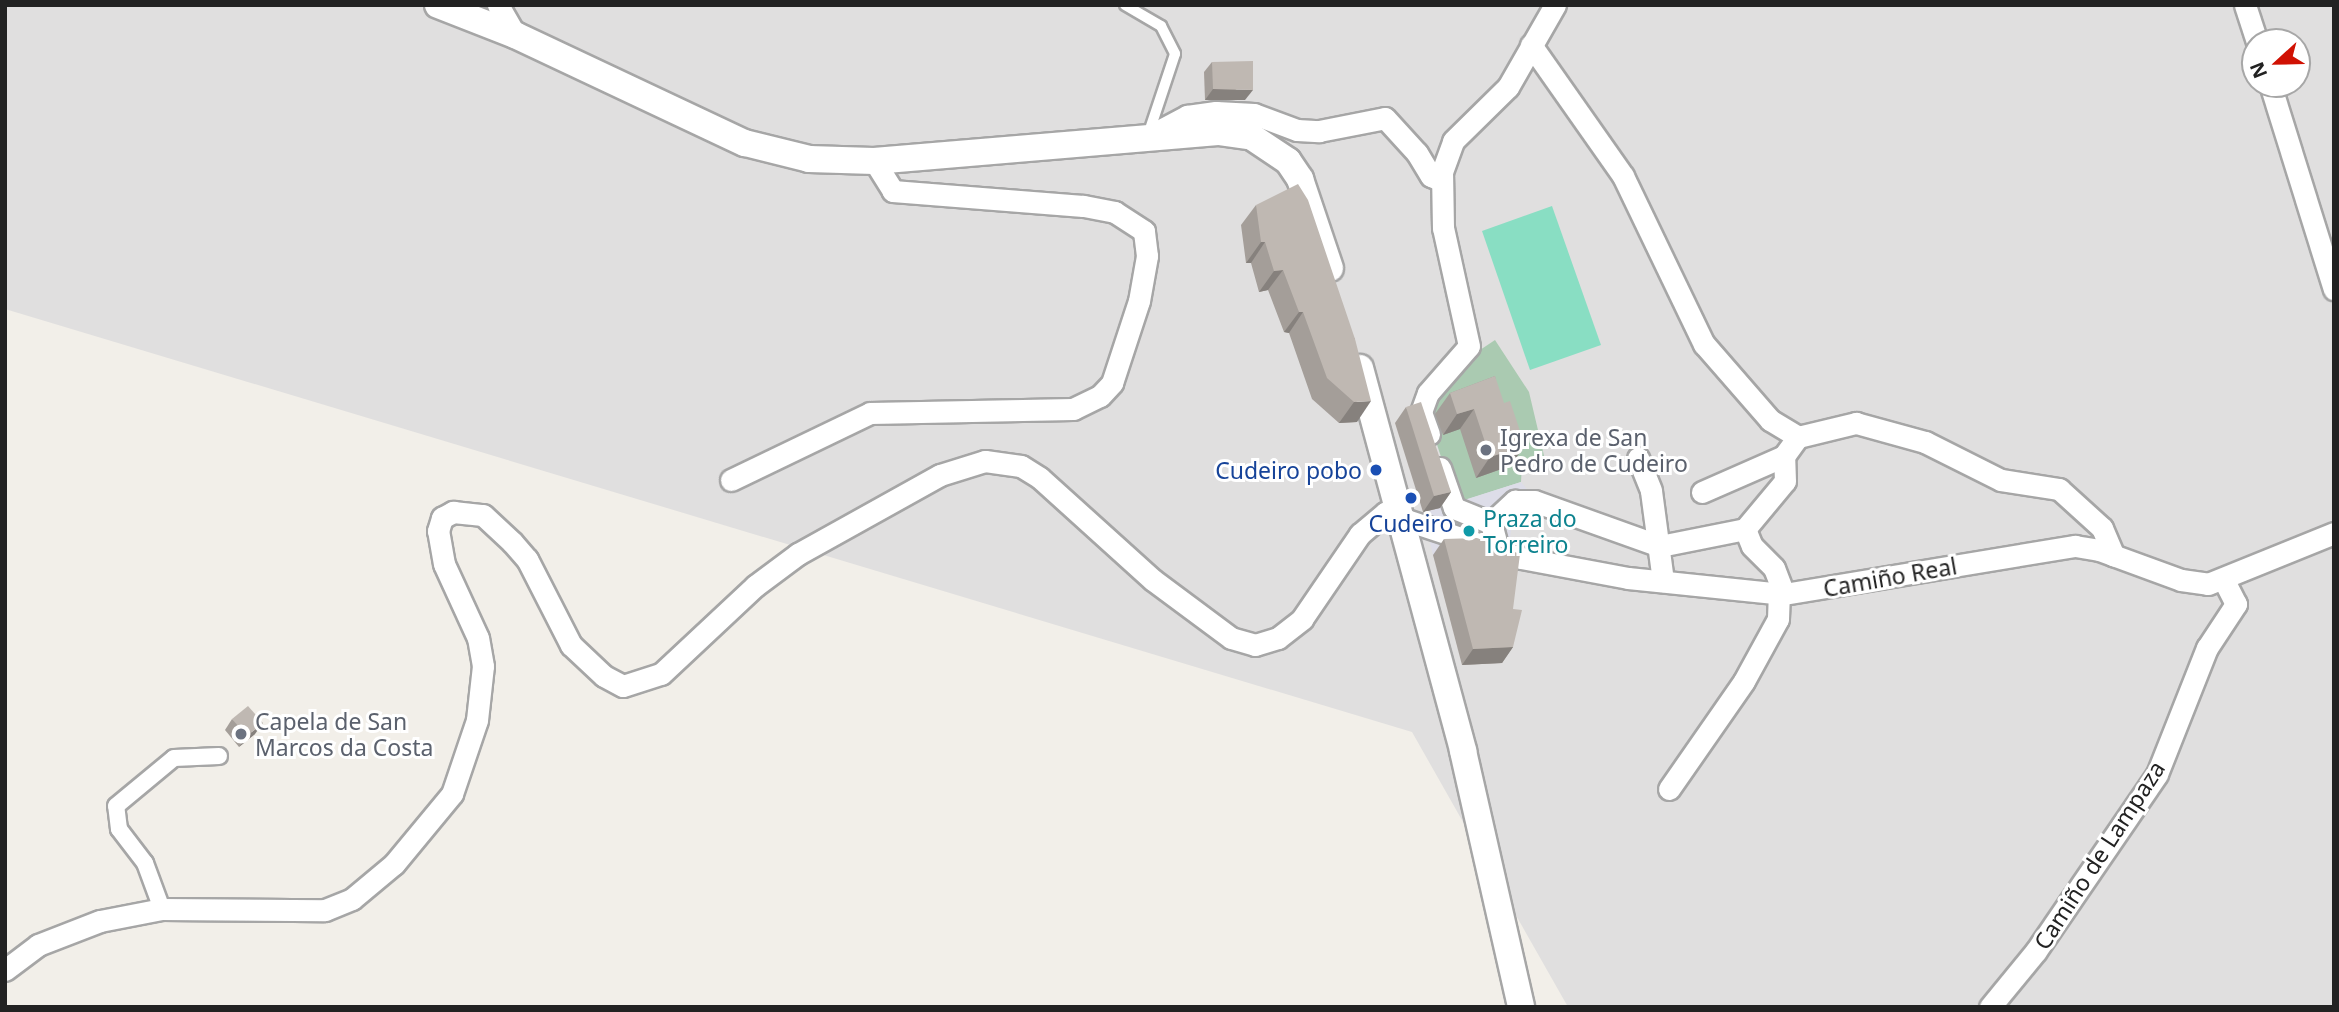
<!DOCTYPE html>
<html>
<head>
<meta charset="utf-8">
<style>
  body { margin:0 }
  #map { position:relative; width:2339px; height:1012px; overflow:hidden; background:#f2efe9; font-family:"Noto Sans",sans-serif }
  div>[style] { position:absolute }
  .residential>* { inset:0; background:#e0dfdf }
  .cemetery>* { inset:0; background:#aacab1 }
  .pitch>* { inset:0; background:#89dec3 }
  .plaza>* { inset:0; background:#dddde8 }
  .roads { filter:drop-shadow(2px 0 #a6a6a6) drop-shadow(-2px 0 #a6a6a6) drop-shadow(0 2px #a6a6a6) drop-shadow(0 -2px #a6a6a6) }
  .service>* { height:10px; margin:-5px; padding:0 5px; transform-origin:5px; border-radius:5px; background:#fff }
  .pedestrian>* { height:16px; margin:-8px; padding:0 8px; transform-origin:8px; border-radius:8px; background:#fff }
  .minor>* { height:21px; margin:-10.5px; padding:0 10.5px; transform-origin:10.5px; border-radius:10.5px; background:#fff }
  .tertiary>* { height:26px; margin:-13px; padding:0 13px; transform-origin:13px; border-radius:13px; background:#fff }
  .wall>* { inset:0; background:#a49e99 }
  .shaded-wall>* { inset:0; background:#86817d }
  .building>* { inset:0; background:#bfb8b2 }
  .dots>* { width:19px; height:19px; translate:-50% -50%; box-sizing:border-box; border:4px solid #fff; border-radius:50% }
  span { translate:-50% -50%; white-space:nowrap; text-align:center; line-height:1.15; -webkit-text-stroke:6px #fff; paint-order:stroke }
  .worship-label { font-size:23px; color:#5b616d }
  .left { translate:0 -50%; text-align:left }
  .transit-label { font-size:23px; color:#164399 }
  .right { translate:-100% -50%; text-align:right }
  .culture-label { font-size:23px; color:#0d838f }
  .street-label { font-size:23px; color:#222 }
  .frame { position:absolute; inset:0; border:7px solid #222; pointer-events:none }
  .north { position:absolute; left:2241px; top:28px; width:70px; height:70px; box-sizing:border-box; background:#fff; border:2px solid #a7a7a7; border-radius:50%; rotate:248deg; font-size:19px; font-weight:700; line-height:28px; text-align:center; color:#222 }
  .north::after { content:''; display:block; margin:auto; width:24px; height:32px; background:#d01103; clip-path:polygon(50% 0,100% 100%,50% 72%,0 100%) }
</style>
</head>
<body>
<div id="map">
  <div class="residential">
    <i style="clip-path:polygon(evenodd,5px 5px,2334px 5px,2334px 1007px,1568px 1007px,1412px 732px,5px 309px,5px 5px,2255px 42px,2297px 42px,2297px 84px,2255px 84px,2255px 42px)"></i>
  </div>
  <div class="cemetery">
    <i style="clip-path:polygon(1495px 340px,1529px 392px,1546px 464px,1522px 463px,1521px 482px,1456px 503px,1429px 420px,1431px 401px,1459px 364px)"></i>
  </div>
  <div class="pitch">
    <i style="clip-path:polygon(1552px 206px,1601px 345px,1530px 370px,1482px 231px)"></i>
  </div>
  <div class="plaza">
    <i style="clip-path:polygon(1521px 482px,1530px 493px,1514px 512px,1508px 550px,1433px 555px,1423px 513px)"></i>
  </div>
  <div class="roads">
    <div class="service">
      <i style="left:1125px;top:5px;width:42px;rotate:30.3deg"></i>
      <i style="left:1161px;top:26px;width:31px;rotate:63deg"></i>
      <i style="left:1175px;top:54px;width:85px;rotate:108.4deg"></i>
    </div>
    <div class="pedestrian">
      <i style="left:162px;top:909px;width:49px;rotate:-110.3deg"></i>
      <i style="left:145px;top:863px;width:43px;rotate:-127.4deg"></i>
      <i style="left:119px;top:829px;width:23px;rotate:-97deg"></i>
      <i style="left:116px;top:806px;width:75px;rotate:-39.6deg"></i>
      <i style="left:174px;top:758px;width:45px;rotate:-2.5deg"></i>
    </div>
    <div class="minor">
      <i style="left:498px;top:5px;width:34px;rotate:60deg"></i>
      <i style="left:2245px;top:5px;width:39px;rotate:72deg"></i>
      <i style="left:1531px;top:45px;width:160px;rotate:54.9deg"></i>
      <i style="left:1623px;top:176px;width:187px;rotate:64.3deg"></i>
      <i style="left:1704px;top:344px;width:101px;rotate:49deg"></i>
      <i style="left:1770px;top:420px;width:33px;rotate:31deg"></i>
      <i style="left:1798px;top:437px;width:60px;rotate:-13.6deg"></i>
      <i style="left:1856px;top:423px;width:72px;rotate:15.4deg"></i>
      <i style="left:1925px;top:442px;width:85px;rotate:26.6deg"></i>
      <i style="left:2001px;top:480px;width:59px;rotate:8.8deg"></i>
      <i style="left:2059px;top:489px;width:58px;rotate:42.2deg"></i>
      <i style="left:2102px;top:528px;width:30px;rotate:67deg"></i>
      <i style="left:2270px;top:84px;width:215px;rotate:72.7deg"></i>
      <i style="left:1151px;top:135px;width:41px;rotate:-27.8deg"></i>
      <i style="left:1187px;top:116px;width:29px;rotate:-8deg"></i>
      <i style="left:1216px;top:112px;width:38px;rotate:3deg"></i>
      <i style="left:1254px;top:114px;width:46px;rotate:20.4deg"></i>
      <i style="left:1297px;top:130px;width:22px;rotate:3deg"></i>
      <i style="left:1319px;top:131px;width:67px;rotate:-11.1deg"></i>
      <i style="left:1385px;top:118px;width:47px;rotate:47.6deg"></i>
      <i style="left:1417px;top:153px;width:27px;rotate:59deg"></i>
      <i style="left:1431px;top:176px;width:12px;rotate:24deg"></i>
      <i style="left:1429px;top:434px;width:23px;rotate:-110deg"></i>
      <i style="left:1421px;top:412px;width:20px;rotate:-70deg"></i>
      <i style="left:1428px;top:393px;width:62px;rotate:-48.9deg"></i>
      <i style="left:1469px;top:346px;width:121px;rotate:-102.4deg"></i>
      <i style="left:1443px;top:228px;width:56px;rotate:-91deg"></i>
      <i style="left:1442px;top:172px;width:33px;rotate:-70deg"></i>
      <i style="left:1453px;top:141px;width:77px;rotate:-44.5deg"></i>
      <i style="left:1508px;top:87px;width:95px;rotate:-60.2deg"></i>
      <i style="left:1638px;top:458px;width:35px;rotate:68deg"></i>
      <i style="left:1651px;top:491px;width:91px;rotate:82.4deg"></i>
      <i style="left:1440px;top:468px;width:42px;rotate:70.7deg"></i>
      <i style="left:1454px;top:508px;width:40px;rotate:22deg"></i>
      <i style="left:1491px;top:523px;width:31px;rotate:75deg"></i>
      <i style="left:731px;top:480px;width:154px;rotate:-25.7deg"></i>
      <i style="left:870px;top:413px;width:203px;rotate:-1.1deg"></i>
      <i style="left:1073px;top:409px;width:30px;rotate:-26deg"></i>
      <i style="left:1100px;top:396px;width:18px;rotate:-47deg"></i>
      <i style="left:1112px;top:383px;width:86px;rotate:-71.8deg"></i>
      <i style="left:1139px;top:301px;width:46px;rotate:-79.9deg"></i>
      <i style="left:1147px;top:256px;width:25px;rotate:-97deg"></i>
      <i style="left:1144px;top:231px;width:35px;rotate:-147deg"></i>
      <i style="left:1115px;top:212px;width:33px;rotate:-169deg"></i>
      <i style="left:1083px;top:206px;width:191px;rotate:-175.5deg"></i>
      <i style="left:893px;top:191px;width:36px;rotate:-122deg"></i>
      <i style="left:1702px;top:492px;width:90px;rotate:-23.7deg"></i>
      <i style="left:1491px;top:523px;width:33px;rotate:-43deg"></i>
      <i style="left:1515px;top:501px;width:19px"></i>
      <i style="left:1534px;top:501px;width:134px;rotate:19.7deg"></i>
      <i style="left:1660px;top:546px;width:87px;rotate:-11.3deg"></i>
      <i style="left:1745px;top:529px;width:62px;rotate:-50.2deg"></i>
      <i style="left:1785px;top:481px;width:25px;rotate:-92deg"></i>
      <i style="left:1784px;top:456px;width:24px;rotate:-54deg"></i>
      <i style="left:1745px;top:529px;width:18px;rotate:68deg"></i>
      <i style="left:1752px;top:546px;width:31px;rotate:45deg"></i>
      <i style="left:1774px;top:568px;width:28px;rotate:69deg"></i>
      <i style="left:1669px;top:789px;width:131px;rotate:-55.2deg"></i>
      <i style="left:1744px;top:681px;width:71px;rotate:-61.3deg"></i>
      <i style="left:1778px;top:619px;width:25px;rotate:-88deg"></i>
      <i style="left:5px;top:970px;width:41px;rotate:-37.1deg"></i>
      <i style="left:38px;top:945px;width:66px;rotate:-21.2deg"></i>
      <i style="left:100px;top:921px;width:63px;rotate:-11deg"></i>
      <i style="left:162px;top:909px;width:163px;rotate:0.4deg"></i>
      <i style="left:325px;top:910px;width:29px;rotate:-22deg"></i>
      <i style="left:352px;top:899px;width:55px;rotate:-39.8deg"></i>
      <i style="left:394px;top:864px;width:91px;rotate:-50.4deg"></i>
      <i style="left:452px;top:794px;width:78px;rotate:-71.3deg"></i>
      <i style="left:477px;top:720px;width:54px;rotate:-83.7deg"></i>
      <i style="left:483px;top:666px;width:28px;rotate:-100deg"></i>
      <i style="left:478px;top:638px;width:81px;rotate:-114.7deg"></i>
      <i style="left:444px;top:564px;width:34px;rotate:-100deg"></i>
      <i style="left:438px;top:531px;width:14px;rotate:-73deg"></i>
      <i style="left:442px;top:518px;width:13px;rotate:-29deg"></i>
      <i style="left:453px;top:512px;width:30px;rotate:6deg"></i>
      <i style="left:483px;top:515px;width:40px;rotate:43deg"></i>
      <i style="left:512px;top:542px;width:23px;rotate:49deg"></i>
      <i style="left:527px;top:559px;width:97px;rotate:62.9deg"></i>
      <i style="left:571px;top:645px;width:45px;rotate:43.2deg"></i>
      <i style="left:604px;top:676px;width:21px;rotate:28deg"></i>
      <i style="left:623px;top:686px;width:40px;rotate:-18deg"></i>
      <i style="left:661px;top:674px;width:129px;rotate:-43.1deg"></i>
      <i style="left:755px;top:586px;width:54px;rotate:-36.7deg"></i>
      <i style="left:798px;top:554px;width:162px;rotate:-29.1deg"></i>
      <i style="left:940px;top:475px;width:47px;rotate:-17.3deg"></i>
      <i style="left:985px;top:461px;width:36px;rotate:8deg"></i>
      <i style="left:1021px;top:466px;width:22px;rotate:32deg"></i>
      <i style="left:1040px;top:478px;width:152px;rotate:42.1deg"></i>
      <i style="left:1153px;top:580px;width:97px;rotate:36.6deg"></i>
      <i style="left:1231px;top:638px;width:25px;rotate:16deg"></i>
      <i style="left:1255px;top:645px;width:24px;rotate:-17deg"></i>
      <i style="left:1278px;top:638px;width:31px;rotate:-38deg"></i>
      <i style="left:1302px;top:619px;width:103px;rotate:-55.7deg"></i>
      <i style="left:1360px;top:534px;width:33px;rotate:-40deg"></i>
      <i style="left:1385px;top:513px;width:143px;rotate:18.3deg"></i>
      <i style="left:1521px;top:558px;width:109px;rotate:10.6deg"></i>
      <i style="left:1628px;top:578px;width:157px;rotate:5.9deg"></i>
      <i style="left:1784px;top:594px;width:295px;rotate:-9.4deg"></i>
      <i style="left:2075px;top:546px;width:24px;rotate:9deg"></i>
      <i style="left:2099px;top:550px;width:87px;rotate:20.1deg"></i>
      <i style="left:2181px;top:580px;width:27px;rotate:8deg"></i>
      <i style="left:2208px;top:584px;width:136px;rotate:-22deg"></i>
      <i style="left:1990px;top:1007px;width:72px;rotate:-50.6deg"></i>
      <i style="left:2036px;top:951px;width:214px;rotate:-55.6deg"></i>
      <i style="left:2157px;top:774px;width:136px;rotate:-68.4deg"></i>
      <i style="left:2207px;top:648px;width:53px;rotate:-56.6deg"></i>
      <i style="left:2236px;top:604px;width:27px;rotate:-117deg"></i>
    </div>
    <div class="tertiary">
      <i style="left:438px;top:5px;width:83px;rotate:21.3deg"></i>
      <i style="left:515px;top:35px;width:254px;rotate:25.2deg"></i>
      <i style="left:745px;top:143px;width:66px;rotate:14deg"></i>
      <i style="left:809px;top:159px;width:65px;rotate:1.8deg"></i>
      <i style="left:874px;top:161px;width:345px;rotate:-4.8deg"></i>
      <i style="left:1218px;top:132px;width:34px;rotate:8deg"></i>
      <i style="left:1252px;top:137px;width:43px;rotate:33.7deg"></i>
      <i style="left:1288px;top:161px;width:22px;rotate:56deg"></i>
      <i style="left:1300px;top:179px;width:94px;rotate:71.4deg"></i>
      <i style="left:1360px;top:368px;width:397px;rotate:74.9deg"></i>
      <i style="left:1463px;top:751px;width:262px;rotate:77.2deg"></i>
    </div>
  </div>
  <div class="wall">
    <i style="clip-path:polygon(1212px 62px,1245px 100px,1205px 100px,1204px 72px)"></i>
    <i style="clip-path:polygon(1256px 205px,1355px 339px,1357px 422px,1339px 423px,1312px 399px,1289px 333px,1284px 332px,1268px 290px,1259px 292px,1251px 263px,1246px 263px,1241px 225px)"></i>
    <i style="clip-path:polygon(1495px 376px,1510px 466px,1476px 478px,1460px 429px,1443px 435px,1435px 414px,1450px 393px)"></i>
    <i style="clip-path:polygon(1406px 407px,1451px 492px,1440px 508px,1423px 512px,1395px 423px)"></i>
    <i style="clip-path:polygon(1444px 539px,1513px 609px,1513px 647px,1502px 663px,1462px 665px,1433px 555px)"></i>
    <i style="clip-path:polygon(232px 719px,255px 734px,239px 747px,225px 730px)"></i>
  </div>
  <div class="shaded-wall">
    <i style="clip-path:polygon(1213px 89px,1253px 90px,1245px 100px,1205px 100px)"></i>
    <i style="clip-path:polygon(1261px 242px,1265px 242px,1251px 263px,1246px 263px)"></i>
    <i style="clip-path:polygon(1283px 270px,1268px 290px,1259px 292px,1274px 271px)"></i>
    <i style="clip-path:polygon(1299px 312px,1303px 312px,1289px 333px,1284px 332px)"></i>
    <i style="clip-path:polygon(1371px 401px,1357px 422px,1339px 423px,1354px 402px)"></i>
    <i style="clip-path:polygon(1474px 409px,1460px 429px,1443px 435px,1457px 414px)"></i>
    <i style="clip-path:polygon(1525px 446px,1510px 466px,1476px 478px,1490px 457px)"></i>
    <i style="clip-path:polygon(1451px 492px,1440px 508px,1423px 512px,1434px 496px)"></i>
    <i style="clip-path:polygon(1513px 647px,1502px 663px,1462px 665px,1473px 649px)"></i>
    <i style="clip-path:polygon(263px 723px,255px 734px,239px 747px,247px 736px)"></i>
  </div>
  <div class="building">
    <i style="clip-path:polygon(1253px 61px,1253px 90px,1213px 89px,1212px 62px)"></i>
    <i style="clip-path:polygon(1298px 184px,1308px 200px,1355px 339px,1371px 401px,1354px 402px,1327px 378px,1303px 312px,1299px 312px,1283px 270px,1274px 271px,1265px 242px,1261px 242px,1256px 205px)"></i>
    <i style="clip-path:polygon(1495px 376px,1504px 403px,1510px 401px,1525px 446px,1490px 457px,1474px 409px,1457px 414px,1450px 393px)"></i>
    <i style="clip-path:polygon(1421px 402px,1451px 492px,1434px 496px,1406px 407px)"></i>
    <i style="clip-path:polygon(1477px 538px,1520px 554px,1513px 609px,1522px 610px,1513px 647px,1473px 649px,1444px 539px)"></i>
    <i style="clip-path:polygon(248px 706px,263px 723px,247px 736px,232px 719px)"></i>
  </div>
  <div class="dots">
    <i style="left:1486px;top:450px;background:#6b7280"></i>
    <i style="left:1376px;top:470px;background:#1a4fb4"></i>
    <i style="left:1411px;top:498px;background:#1a4fb4"></i>
    <i style="left:1469px;top:531px;background:#0f9aa8"></i>
    <i style="left:241px;top:734px;background:#6b7280"></i>
  </div>
  <div class="worship-label">
    <span class="left" style="left:1500px;top:450px">Igrexa de San<br>Pedro de Cudeiro</span>
    <span class="left" style="left:255px;top:734px">Capela de San<br>Marcos da Costa</span>
  </div>
  <div class="transit-label">
    <span class="right" style="left:1362px;top:470px">Cudeiro pobo</span>
    <span style="left:1411px;top:523px">Cudeiro</span>
  </div>
  <div class="culture-label">
    <span class="left" style="left:1483px;top:531px">Praza do<br>Torreiro</span>
  </div>
  <div class="street-label">
    <span style="left:1890px;top:577px;rotate:-10deg">Camiño Real</span>
    <span style="left:2099px;top:855px;rotate:-57deg">Camiño de Lampaza</span>
  </div>
  <div class="frame"></div>
  <div class="north">N</div>
</div>
</body>
</html>
